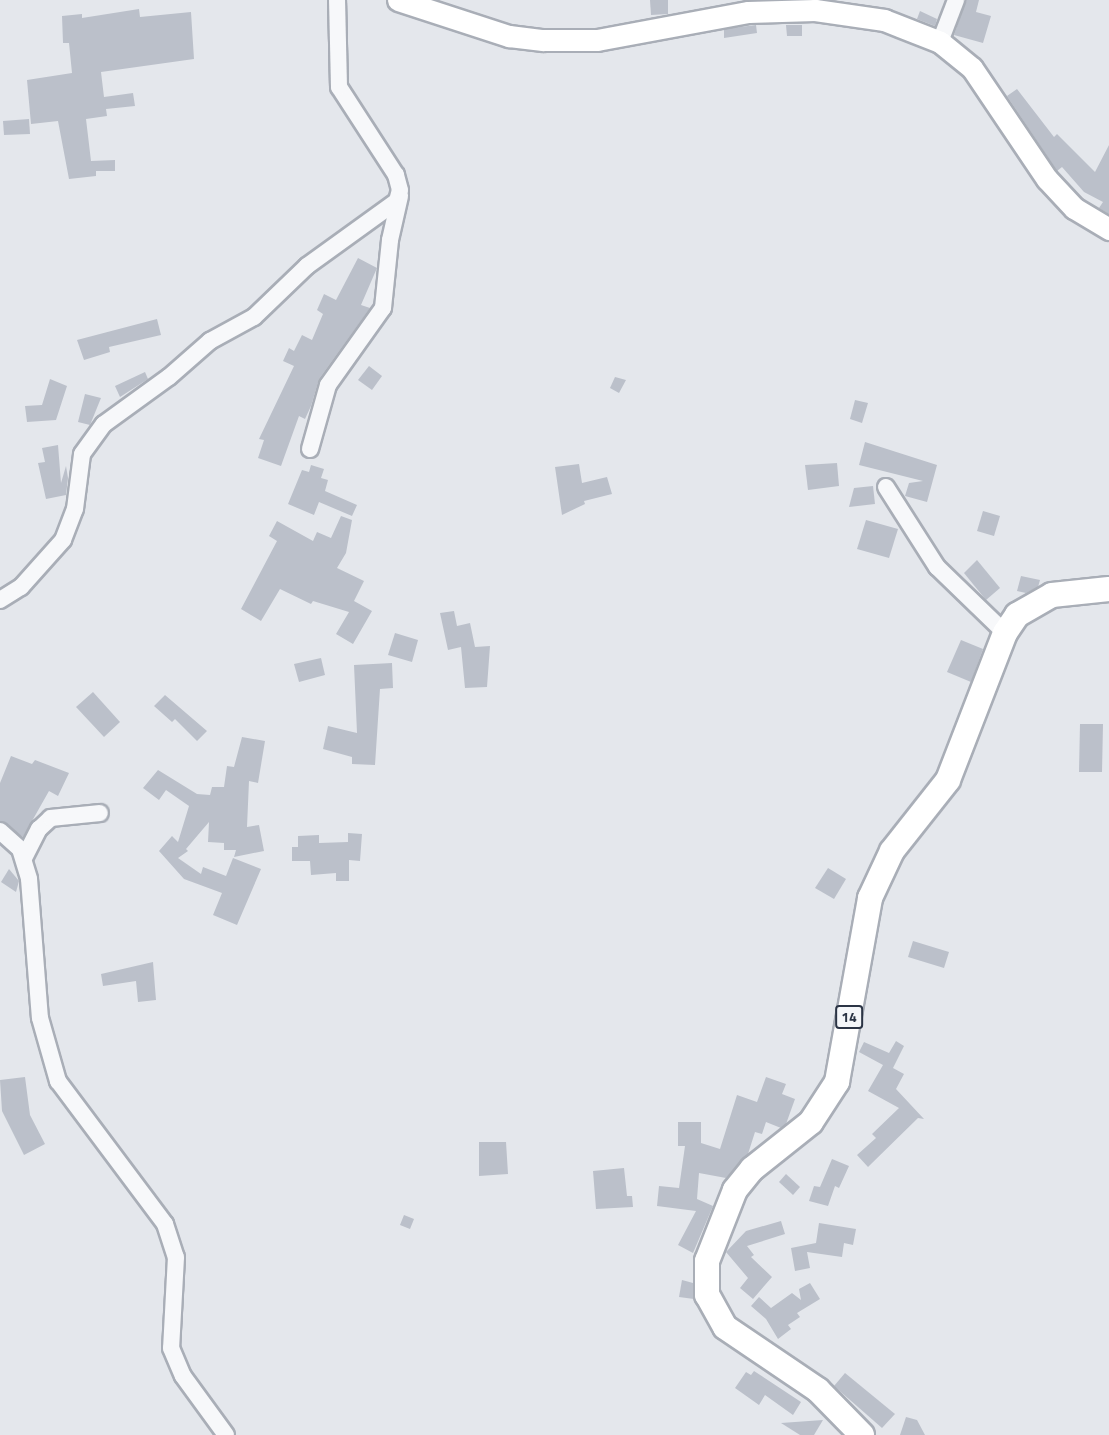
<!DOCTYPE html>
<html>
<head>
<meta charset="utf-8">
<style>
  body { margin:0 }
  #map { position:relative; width:1109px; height:1435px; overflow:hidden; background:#e4e7ec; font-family:"Titillium Web",sans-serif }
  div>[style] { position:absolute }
  .building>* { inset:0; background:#bbc0ca }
  .roads { filter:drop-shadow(2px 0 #a9aeb7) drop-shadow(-2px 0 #a9aeb7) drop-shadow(0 2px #a9aeb7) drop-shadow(0 -2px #a9aeb7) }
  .minor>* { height:16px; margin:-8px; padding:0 8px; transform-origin:8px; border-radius:8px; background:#f7f8fa }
  .major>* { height:21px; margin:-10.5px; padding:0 10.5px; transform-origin:10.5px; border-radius:10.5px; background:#fff }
  .highway>* { height:24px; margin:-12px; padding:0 12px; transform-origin:12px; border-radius:12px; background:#fff }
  span { translate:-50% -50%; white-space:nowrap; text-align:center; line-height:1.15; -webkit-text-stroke:4.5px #f4f6f9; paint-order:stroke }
  .shield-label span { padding:2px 4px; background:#f4f6f9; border:2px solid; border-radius:4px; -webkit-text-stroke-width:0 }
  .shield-label { font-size:14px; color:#2b3445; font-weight:700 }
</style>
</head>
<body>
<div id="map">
  <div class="building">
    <i style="clip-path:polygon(650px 0,668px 0,668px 14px,651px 15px)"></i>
    <i style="clip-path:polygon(966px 0,979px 0,976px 12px,991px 16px,983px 43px,954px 35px)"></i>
    <i style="clip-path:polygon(139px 9px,140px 17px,191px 12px,194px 59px,101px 72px,104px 97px,133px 93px,135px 106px,106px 109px,107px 116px,86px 119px,91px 161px,115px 160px,115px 171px,96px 171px,96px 176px,69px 179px,58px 121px,31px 124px,27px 80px,72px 73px,69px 43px,63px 43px,62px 16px,82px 14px,82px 18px)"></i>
    <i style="clip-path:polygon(920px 11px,937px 19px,935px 26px,917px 19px)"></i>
    <i style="clip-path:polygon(756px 25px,757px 33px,724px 38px,724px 29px)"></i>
    <i style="clip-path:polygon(786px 25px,802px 25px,802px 36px,787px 36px)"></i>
    <i style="clip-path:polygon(1017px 89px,1054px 137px,1057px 134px,1095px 172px,1109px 145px,1109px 214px,1099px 208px,1103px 202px,1084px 192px,1062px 167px,1057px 171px,1007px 96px)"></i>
    <i style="clip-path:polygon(29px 119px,30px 134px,4px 135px,3px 121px)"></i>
    <i style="clip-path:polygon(358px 258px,377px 268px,361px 305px,370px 308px,319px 379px,311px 406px,305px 419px,299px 416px,281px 466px,258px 458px,264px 440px,259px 439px,294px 366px,283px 361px,289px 348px,294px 351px,302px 335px,312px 340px,323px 314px,317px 310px,324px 294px,336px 300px)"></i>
    <i style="clip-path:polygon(157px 319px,161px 335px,109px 347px,110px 352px,84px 360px,77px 340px)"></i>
    <i style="clip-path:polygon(369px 366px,382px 376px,372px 390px,358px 380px)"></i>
    <i style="clip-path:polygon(145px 372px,148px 379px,120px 397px,115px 386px)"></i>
    <i style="clip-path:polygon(615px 377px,626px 380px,619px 393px,610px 388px)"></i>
    <i style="clip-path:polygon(50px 379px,67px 386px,56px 420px,27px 422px,25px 406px,42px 405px)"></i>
    <i style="clip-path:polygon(85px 394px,101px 398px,90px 425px,78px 422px)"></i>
    <i style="clip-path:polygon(855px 400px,868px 403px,862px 423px,850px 419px)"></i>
    <i style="clip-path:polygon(865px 442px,937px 465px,927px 502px,905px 496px,909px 483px,923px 481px,859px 465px)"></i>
    <i style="clip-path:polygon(58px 445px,61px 483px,66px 466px,68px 478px,66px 495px,46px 499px,38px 463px,45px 462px,42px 448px)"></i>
    <i style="clip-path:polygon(837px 463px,839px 486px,808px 490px,805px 465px)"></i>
    <i style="clip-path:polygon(579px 464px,582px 483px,607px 477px,612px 494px,584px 501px,585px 504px,562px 515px,555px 467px)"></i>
    <i style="clip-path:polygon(311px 465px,324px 469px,321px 478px,328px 480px,325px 491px,357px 505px,352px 516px,319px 502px,314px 515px,288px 504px,302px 470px,309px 472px)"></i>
    <i style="clip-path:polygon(873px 486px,875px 504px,849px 507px,854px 488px)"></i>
    <i style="clip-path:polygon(983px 511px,1000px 516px,994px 536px,977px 531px)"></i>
    <i style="clip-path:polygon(341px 516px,352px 520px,346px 553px,337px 568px,364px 581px,354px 601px,372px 611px,353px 644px,336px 634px,349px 612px,313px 601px,311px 604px,280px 589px,261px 621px,241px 609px,277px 541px,269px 536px,277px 521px,313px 541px,317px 532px,331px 538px)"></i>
    <i style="clip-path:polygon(866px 520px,898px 529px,889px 558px,857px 549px)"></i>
    <i style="clip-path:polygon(977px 560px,1000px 588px,986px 600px,964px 573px)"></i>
    <i style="clip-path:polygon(1021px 576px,1040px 580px,1038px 587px,1026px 593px,1017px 591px)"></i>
    <i style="clip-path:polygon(454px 611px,457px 626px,470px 623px,475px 647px,490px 646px,487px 687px,465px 688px,461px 647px,448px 650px,440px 613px)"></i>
    <i style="clip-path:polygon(395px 633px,418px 640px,412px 662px,388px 655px)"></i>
    <i style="clip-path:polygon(961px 640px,983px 649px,971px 682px,947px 672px)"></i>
    <i style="clip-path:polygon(321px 658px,325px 675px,299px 682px,294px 664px)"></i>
    <i style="clip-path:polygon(392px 663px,393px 688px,380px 689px,375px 765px,352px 764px,352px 757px,323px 749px,328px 726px,357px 733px,354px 665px)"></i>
    <i style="clip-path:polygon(93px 692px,120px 722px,104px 737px,76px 707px)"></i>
    <i style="clip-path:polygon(165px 695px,207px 731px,197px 741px,175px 719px,172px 722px,154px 706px)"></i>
    <i style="clip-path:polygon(1080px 724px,1103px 724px,1102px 772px,1079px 772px)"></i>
    <i style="clip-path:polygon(242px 737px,265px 741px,258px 783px,249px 781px,247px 827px,259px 825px,264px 851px,234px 857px,236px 850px,224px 850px,224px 843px,208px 842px,209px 822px,186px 849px,188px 851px,178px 858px,201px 874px,203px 867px,226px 876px,233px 858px,261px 869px,237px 925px,213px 915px,222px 893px,184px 879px,159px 851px,172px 836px,178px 842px,189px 806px,166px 790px,159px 800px,143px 788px,158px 770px,197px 794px,210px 795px,212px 787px,224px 787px,227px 766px,234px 767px)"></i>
    <i style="clip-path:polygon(11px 756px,32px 764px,35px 760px,69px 773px,58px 796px,49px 791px,23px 837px,0 821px,0 783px)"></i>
    <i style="clip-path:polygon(348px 833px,362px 834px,360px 861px,349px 860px,349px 881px,336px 881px,336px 873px,311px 875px,310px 861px,292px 861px,292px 847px,298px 847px,298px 836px,319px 835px,319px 843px,348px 842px)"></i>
    <i style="clip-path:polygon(828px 868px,846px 879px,834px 899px,815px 888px)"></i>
    <i style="clip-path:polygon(9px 869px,19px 881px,16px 892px,1px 882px)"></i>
    <i style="clip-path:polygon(913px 941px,949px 952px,944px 968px,908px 957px)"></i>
    <i style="clip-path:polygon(153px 962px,156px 1000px,138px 1002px,136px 981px,103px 986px,101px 974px)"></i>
    <i style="clip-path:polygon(896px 1041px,904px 1046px,893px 1068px,904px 1074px,896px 1089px,924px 1119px,918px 1118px,868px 1167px,857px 1155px,876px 1138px,872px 1134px,899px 1108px,868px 1091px,883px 1065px,859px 1052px,864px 1042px,889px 1053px)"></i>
    <i style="clip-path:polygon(25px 1077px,30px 1115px,45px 1144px,24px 1155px,2px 1111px,0 1080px)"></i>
    <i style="clip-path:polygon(766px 1077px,786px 1084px,782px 1094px,795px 1099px,786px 1124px,781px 1128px,766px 1122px,762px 1134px,755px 1132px,748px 1154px,726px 1178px,699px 1173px,697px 1199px,713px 1206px,693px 1253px,678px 1245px,696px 1211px,657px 1206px,659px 1186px,679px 1188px,685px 1146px,678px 1146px,678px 1122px,701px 1122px,701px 1143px,720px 1149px,737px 1095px,757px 1102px)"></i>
    <i style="clip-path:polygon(479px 1142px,506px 1142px,508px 1174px,479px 1176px)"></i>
    <i style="clip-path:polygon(832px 1159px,849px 1166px,839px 1188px,835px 1186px,828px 1206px,809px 1201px,814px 1186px,820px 1187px)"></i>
    <i style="clip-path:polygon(624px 1168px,627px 1196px,632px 1196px,633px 1207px,596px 1209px,593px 1171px)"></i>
    <i style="clip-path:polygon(786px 1174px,800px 1187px,793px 1195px,779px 1182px)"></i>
    <i style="clip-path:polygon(404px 1215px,414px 1219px,410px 1229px,400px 1225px)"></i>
    <i style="clip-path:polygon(781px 1221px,785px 1234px,747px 1246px,754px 1255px,751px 1257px,772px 1277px,753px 1299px,740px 1288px,748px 1278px,726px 1252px,746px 1231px)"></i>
    <i style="clip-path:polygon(819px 1223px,856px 1229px,853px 1245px,844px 1243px,842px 1257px,807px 1252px,810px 1268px,795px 1271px,791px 1248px,816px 1243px)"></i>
    <i style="clip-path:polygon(682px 1280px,693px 1283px,694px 1299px,679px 1297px)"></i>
    <i style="clip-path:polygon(810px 1283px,820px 1299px,797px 1313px,800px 1317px,788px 1325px,791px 1329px,778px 1339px,766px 1319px,751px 1306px,759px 1297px,771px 1308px,792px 1293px,801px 1300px,799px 1289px)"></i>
    <i style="clip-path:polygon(754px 1371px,801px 1402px,793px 1415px,765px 1395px,759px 1405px,735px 1388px,746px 1372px,751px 1375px)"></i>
    <i style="clip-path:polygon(845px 1373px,895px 1414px,882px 1428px,834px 1386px)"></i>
    <i style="clip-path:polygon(906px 1417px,917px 1420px,925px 1435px,900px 1435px)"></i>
    <i style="clip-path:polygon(823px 1420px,814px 1435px,800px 1435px,781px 1423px)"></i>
  </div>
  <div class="roads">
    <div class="minor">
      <i style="left:940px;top:42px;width:45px;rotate:-69.1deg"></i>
      <i style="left:310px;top:449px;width:66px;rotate:-74.3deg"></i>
      <i style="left:328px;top:385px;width:95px;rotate:-54.5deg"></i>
      <i style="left:383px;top:308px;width:68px;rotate:-84.1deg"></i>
      <i style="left:390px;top:240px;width:45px;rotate:-77.2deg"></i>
      <i style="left:886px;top:487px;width:95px;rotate:57.5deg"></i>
      <i style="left:937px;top:567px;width:95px;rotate:44.1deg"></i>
      <i style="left:0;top:600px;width:25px;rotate:-32deg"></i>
      <i style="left:21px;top:587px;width:63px;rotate:-48.2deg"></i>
      <i style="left:63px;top:540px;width:33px;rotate:-69deg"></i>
      <i style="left:75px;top:509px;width:55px;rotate:-82.7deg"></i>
      <i style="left:82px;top:454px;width:37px;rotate:-54deg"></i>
      <i style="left:104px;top:424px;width:80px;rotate:-35.9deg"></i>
      <i style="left:169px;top:377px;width:55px;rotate:-41.3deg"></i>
      <i style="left:210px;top:341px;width:50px;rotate:-28.6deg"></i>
      <i style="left:254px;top:317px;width:74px;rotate:-43.9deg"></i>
      <i style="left:307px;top:266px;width:111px;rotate:-35.8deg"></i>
      <i style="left:397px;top:201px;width:11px;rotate:-75deg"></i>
      <i style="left:400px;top:190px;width:16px;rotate:-105deg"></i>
      <i style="left:396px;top:175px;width:105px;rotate:-122.9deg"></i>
      <i style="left:339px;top:87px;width:87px;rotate:-91.3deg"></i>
      <i style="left:0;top:831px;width:27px;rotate:42deg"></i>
      <i style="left:20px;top:849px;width:31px;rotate:73deg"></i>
      <i style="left:29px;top:879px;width:139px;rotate:85.5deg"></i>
      <i style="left:40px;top:1018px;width:66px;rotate:74.1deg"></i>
      <i style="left:58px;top:1081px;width:179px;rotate:53.2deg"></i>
      <i style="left:165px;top:1224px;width:35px;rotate:72deg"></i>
      <i style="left:176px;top:1257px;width:91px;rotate:93.1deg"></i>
      <i style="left:171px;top:1348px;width:30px;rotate:67deg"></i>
      <i style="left:183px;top:1376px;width:73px;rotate:53.9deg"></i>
      <i style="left:24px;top:858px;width:33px;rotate:-63deg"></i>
      <i style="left:39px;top:829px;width:16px;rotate:-43deg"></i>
      <i style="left:51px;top:818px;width:49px;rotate:-5.8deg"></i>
    </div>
    <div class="major">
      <i style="left:398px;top:0;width:117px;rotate:18deg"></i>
      <i style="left:509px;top:36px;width:34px;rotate:7deg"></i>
      <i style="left:543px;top:40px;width:54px"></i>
      <i style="left:597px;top:40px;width:154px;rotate:-10.5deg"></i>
      <i style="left:748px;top:12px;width:67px;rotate:-1.7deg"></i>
      <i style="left:815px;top:10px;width:70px;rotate:8.2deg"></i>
      <i style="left:884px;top:20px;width:60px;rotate:21.4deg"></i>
      <i style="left:940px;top:42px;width:41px;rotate:39.1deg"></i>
      <i style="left:972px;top:68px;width:134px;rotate:56deg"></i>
      <i style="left:1047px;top:179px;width:40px;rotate:47deg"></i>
      <i style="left:1074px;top:208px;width:41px;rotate:31deg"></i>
    </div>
    <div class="highway">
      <i style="left:862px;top:1435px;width:63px;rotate:-134.4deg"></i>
      <i style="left:818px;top:1390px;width:112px;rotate:-145.9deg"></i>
      <i style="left:725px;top:1327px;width:37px;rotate:-119deg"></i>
      <i style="left:707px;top:1295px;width:34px;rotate:-90deg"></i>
      <i style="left:707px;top:1261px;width:76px;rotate:-68.5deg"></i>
      <i style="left:735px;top:1190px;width:27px;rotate:-51deg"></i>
      <i style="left:752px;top:1169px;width:75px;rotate:-38.5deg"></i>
      <i style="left:811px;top:1122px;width:48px;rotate:-57deg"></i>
      <i style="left:837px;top:1082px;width:187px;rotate:-79.8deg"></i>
      <i style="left:870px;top:898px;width:52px;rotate:-64.9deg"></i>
      <i style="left:892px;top:851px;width:90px;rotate:-51.7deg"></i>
      <i style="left:948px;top:780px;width:158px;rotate:-68.8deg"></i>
      <i style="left:1005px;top:633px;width:22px;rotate:-56deg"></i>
      <i style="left:1017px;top:615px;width:40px;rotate:-29.7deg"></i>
      <i style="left:1052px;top:595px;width:57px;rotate:-6deg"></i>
    </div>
  </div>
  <div class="shield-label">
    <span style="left:849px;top:1017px">14</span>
  </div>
</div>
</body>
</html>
